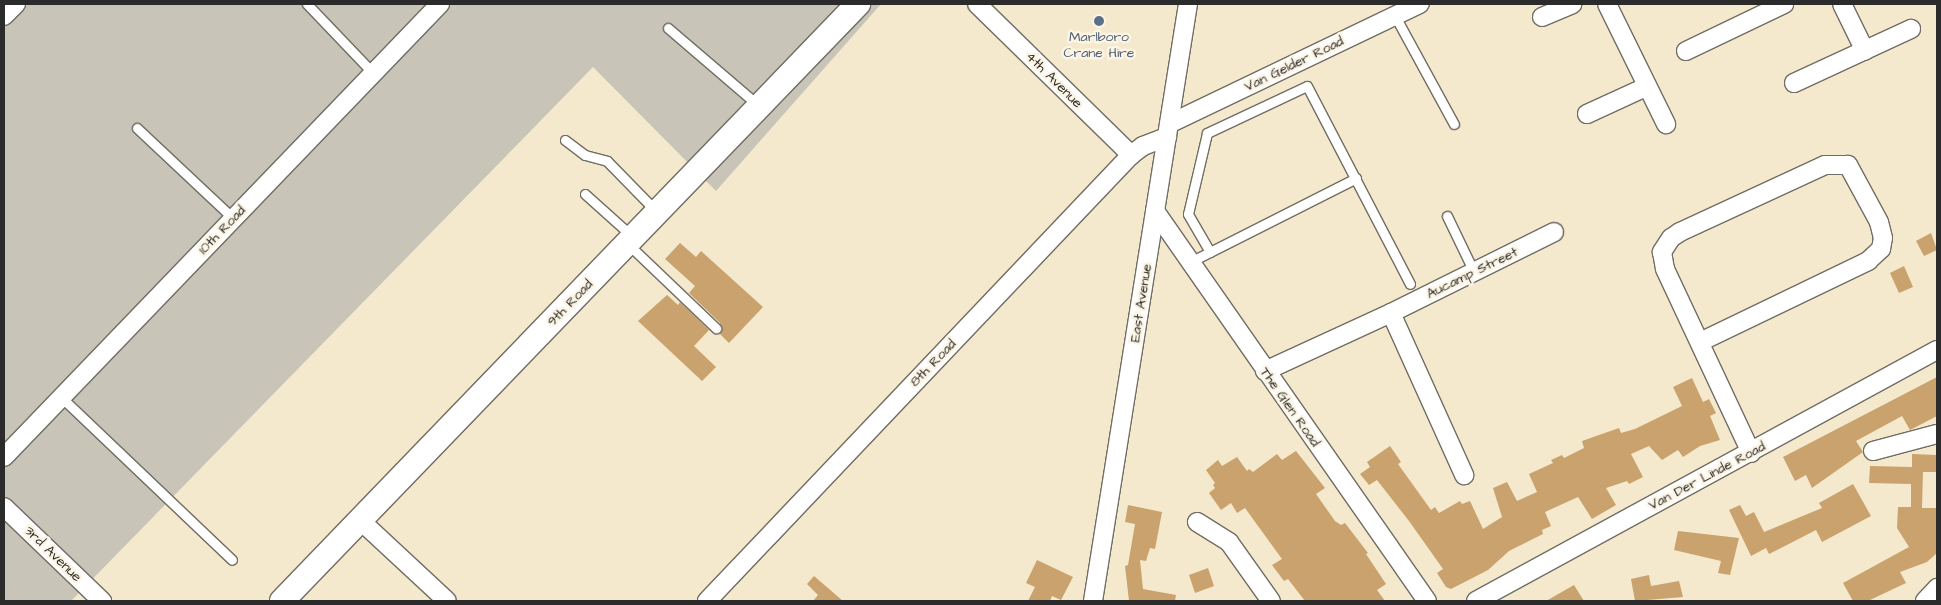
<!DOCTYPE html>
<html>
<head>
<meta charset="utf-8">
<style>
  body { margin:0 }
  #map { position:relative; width:1941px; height:605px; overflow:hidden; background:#f4e8cd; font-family:"Architects Daughter",sans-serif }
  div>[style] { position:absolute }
  .industrial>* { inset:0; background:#c8c4b8 }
  .building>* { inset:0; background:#caa26d }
  .roads { filter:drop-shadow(1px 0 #716d64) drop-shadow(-1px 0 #716d64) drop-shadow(0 1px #716d64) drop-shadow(0 -1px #716d64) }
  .lane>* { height:9px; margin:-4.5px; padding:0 4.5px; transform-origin:4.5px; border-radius:4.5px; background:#fff }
  .street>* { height:18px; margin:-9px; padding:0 9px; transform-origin:9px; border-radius:9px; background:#fff }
  .secondary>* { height:24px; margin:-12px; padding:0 12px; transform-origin:12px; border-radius:12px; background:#fff }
  .dots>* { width:14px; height:14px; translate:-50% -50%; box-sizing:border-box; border:2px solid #fcf5e5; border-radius:50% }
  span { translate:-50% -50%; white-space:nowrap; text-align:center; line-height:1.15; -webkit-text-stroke:5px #fcf5e5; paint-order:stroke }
  .service-label { font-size:14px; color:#4e5e75 }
  .street-label { font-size:14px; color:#2b2b2b }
  .frame { position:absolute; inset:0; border:5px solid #2b2b2b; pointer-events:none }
</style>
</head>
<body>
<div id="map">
  <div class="industrial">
    <i style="clip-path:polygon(4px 4px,881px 4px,716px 191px,593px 67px,71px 601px,4px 601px)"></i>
  </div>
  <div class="building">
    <i style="clip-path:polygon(1931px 233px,1937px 250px,1924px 256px,1916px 241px)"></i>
    <i style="clip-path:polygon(680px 243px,696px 257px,701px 251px,763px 307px,729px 343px,719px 333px,720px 323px,689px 293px,695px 286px,665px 259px)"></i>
    <i style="clip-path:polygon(1904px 266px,1913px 287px,1899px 293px,1890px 273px)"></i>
    <i style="clip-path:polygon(667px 295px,678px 305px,680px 302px,709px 330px,694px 346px,716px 367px,702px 381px,638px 321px)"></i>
    <i style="clip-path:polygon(1937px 377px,1937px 416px,1910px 430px,1902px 416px,1856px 441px,1863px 452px,1812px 488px,1806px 475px,1795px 481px,1783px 457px)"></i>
    <i style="clip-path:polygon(1692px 378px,1703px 402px,1709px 399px,1716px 413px,1710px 416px,1720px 440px,1700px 446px,1683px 457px,1678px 450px,1662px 460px,1649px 446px,1631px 454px,1643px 477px,1629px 484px,1627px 481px,1606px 488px,1616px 505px,1592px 519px,1578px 497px,1545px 512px,1551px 526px,1542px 530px,1543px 534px,1509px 551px,1488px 570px,1451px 589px,1446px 587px,1437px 573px,1443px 569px,1409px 521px,1377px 480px,1369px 485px,1360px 474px,1370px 467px,1367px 462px,1390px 446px,1401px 462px,1398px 464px,1431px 510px,1435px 507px,1439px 513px,1460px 501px,1462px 504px,1470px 501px,1483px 529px,1502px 517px,1493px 488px,1507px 482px,1517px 501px,1537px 492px,1529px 474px,1553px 463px,1551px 460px,1562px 455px,1564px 458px,1584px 448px,1582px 441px,1619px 428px,1621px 433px,1635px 429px,1682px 406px,1673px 387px)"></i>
    <i style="clip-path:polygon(1296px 451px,1325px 488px,1316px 494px,1335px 521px,1341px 525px,1345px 523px,1368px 553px,1366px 554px,1386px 584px,1377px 590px,1385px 601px,1305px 601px,1288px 579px,1284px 581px,1272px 565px,1282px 559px,1245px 508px,1237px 513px,1231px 503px,1221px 510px,1209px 493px,1215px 488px,1213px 485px,1215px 483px,1206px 470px,1218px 460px,1222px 466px,1237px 457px,1247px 471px,1249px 469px,1253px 472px,1277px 454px,1282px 460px)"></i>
    <i style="clip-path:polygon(1912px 454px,1937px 455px,1937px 472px,1923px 472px,1922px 508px,1937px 508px,1937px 553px,1927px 562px,1900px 572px,1906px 583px,1868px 601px,1853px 601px,1843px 583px,1909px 547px,1897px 528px,1898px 507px,1911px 507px,1911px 484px,1869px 483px,1870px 466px,1912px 467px)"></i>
    <i style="clip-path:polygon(1853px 484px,1871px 516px,1822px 542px,1816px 530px,1769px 554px,1766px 548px,1751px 556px,1729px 510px,1740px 505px,1746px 516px,1754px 512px,1764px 532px,1822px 508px,1819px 503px)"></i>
    <i style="clip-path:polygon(1128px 505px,1162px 512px,1155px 549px,1150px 548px,1146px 561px,1140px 560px,1143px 589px,1176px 595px,1175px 601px,1129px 601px,1125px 566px,1128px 565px,1135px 524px,1125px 522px)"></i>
    <i style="clip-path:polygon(1678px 531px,1739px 538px,1730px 575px,1718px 573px,1721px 561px,1674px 550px)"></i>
    <i style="clip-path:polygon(1037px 560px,1073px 577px,1061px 600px,1052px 596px,1050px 601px,1028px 601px,1035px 587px,1026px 583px)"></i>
    <i style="clip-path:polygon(1208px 568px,1214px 586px,1195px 593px,1189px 575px)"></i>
    <i style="clip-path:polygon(1649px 575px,1651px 586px,1679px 581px,1683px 597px,1635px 601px,1631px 579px)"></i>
    <i style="clip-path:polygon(814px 576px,843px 601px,813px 601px,818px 595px,807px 584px)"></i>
    <i style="clip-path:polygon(1574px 585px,1584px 601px,1546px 601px)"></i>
  </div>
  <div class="roads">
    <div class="lane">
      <i style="left:307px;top:4px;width:95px;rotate:46.3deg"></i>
      <i style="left:1395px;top:16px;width:123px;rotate:61.4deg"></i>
      <i style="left:668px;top:28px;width:120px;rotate:40.6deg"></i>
      <i style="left:137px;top:128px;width:132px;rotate:43.2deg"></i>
      <i style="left:565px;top:140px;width:25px;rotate:37deg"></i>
      <i style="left:585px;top:155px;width:23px;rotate:15deg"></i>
      <i style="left:607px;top:161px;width:71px;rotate:45.6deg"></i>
      <i style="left:585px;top:194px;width:64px;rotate:41.9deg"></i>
      <i style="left:1447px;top:216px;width:62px;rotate:64.3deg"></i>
      <i style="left:628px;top:244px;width:122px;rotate:43.7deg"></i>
      <i style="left:1210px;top:252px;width:44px;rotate:-120.1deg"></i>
      <i style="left:1188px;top:214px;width:83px;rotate:-76.8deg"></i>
      <i style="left:1207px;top:133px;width:110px;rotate:-25.2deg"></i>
      <i style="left:1307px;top:86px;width:223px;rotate:62.5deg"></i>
      <i style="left:1190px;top:262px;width:186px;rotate:-26.8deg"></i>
      <i style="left:61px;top:397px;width:236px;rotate:43.6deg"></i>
    </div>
    <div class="street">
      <i style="left:977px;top:4px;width:216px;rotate:44.4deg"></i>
      <i style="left:1607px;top:4px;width:134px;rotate:63.8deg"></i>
      <i style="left:1842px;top:4px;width:52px;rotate:63.9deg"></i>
      <i style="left:4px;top:16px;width:17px;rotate:-45deg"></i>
      <i style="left:1542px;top:17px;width:33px;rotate:-23deg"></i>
      <i style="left:1686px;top:51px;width:109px;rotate:-25.6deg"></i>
      <i style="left:1794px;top:83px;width:129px;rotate:-24.8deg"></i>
      <i style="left:1587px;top:114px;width:65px;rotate:-24.6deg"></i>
      <i style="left:1169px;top:124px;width:278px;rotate:-25.6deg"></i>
      <i style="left:1155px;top:211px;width:475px;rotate:55.1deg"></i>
      <i style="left:1391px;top:313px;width:178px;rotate:65.7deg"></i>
      <i style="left:1700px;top:342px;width:187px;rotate:-25.7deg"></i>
      <i style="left:1868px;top:261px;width:18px;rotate:-43deg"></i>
      <i style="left:1881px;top:249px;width:11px;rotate:-80deg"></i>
      <i style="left:1883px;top:238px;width:16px;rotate:-104deg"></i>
      <i style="left:1879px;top:222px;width:65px;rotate:-118.5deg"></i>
      <i style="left:1848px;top:165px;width:23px;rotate:180deg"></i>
      <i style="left:1825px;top:165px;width:160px;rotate:155.2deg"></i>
      <i style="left:1680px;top:232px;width:11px;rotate:146deg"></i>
      <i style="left:1671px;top:238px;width:17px;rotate:123deg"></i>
      <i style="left:1662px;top:252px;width:17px;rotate:80deg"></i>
      <i style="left:1665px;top:269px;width:203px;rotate:64.9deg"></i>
      <i style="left:1265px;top:371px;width:139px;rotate:-24.7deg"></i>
      <i style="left:1391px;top:313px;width:182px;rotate:-26.4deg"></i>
      <i style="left:1873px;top:451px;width:66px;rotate:-14.9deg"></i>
      <i style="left:4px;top:457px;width:629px;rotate:-46.1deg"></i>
      <i style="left:4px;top:507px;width:136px;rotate:43.8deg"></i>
      <i style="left:361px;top:521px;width:117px;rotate:42.9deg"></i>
      <i style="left:1197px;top:522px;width:38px;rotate:32deg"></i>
      <i style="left:1229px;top:542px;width:72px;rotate:54.6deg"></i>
      <i style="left:707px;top:601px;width:615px;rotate:-46.45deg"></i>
      <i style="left:1131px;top:155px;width:15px;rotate:-37deg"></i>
      <i style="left:1143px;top:146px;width:26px;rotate:-21deg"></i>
      <i style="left:1093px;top:601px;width:605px;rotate:-80.96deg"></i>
      <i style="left:1476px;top:601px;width:525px;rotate:-28.57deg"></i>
      <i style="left:1925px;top:601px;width:18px;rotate:-47deg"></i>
    </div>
    <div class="secondary">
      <i style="left:282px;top:601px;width:830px;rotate:-46.03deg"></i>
    </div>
  </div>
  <div class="dots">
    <i style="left:1099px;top:21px;background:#5c6f8a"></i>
  </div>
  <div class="service-label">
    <span style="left:1099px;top:45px">Marlboro<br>Crane Hire</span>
  </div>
  <div class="street-label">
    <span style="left:1294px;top:64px;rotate:-26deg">Van Gelder Road</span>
    <span style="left:1054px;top:80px;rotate:45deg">4th Avenue</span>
    <span style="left:222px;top:230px;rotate:-46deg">10th Road</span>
    <span style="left:1472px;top:273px;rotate:-26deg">Aucamp Street</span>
    <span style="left:570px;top:303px;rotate:-46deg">9th Road</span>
    <span style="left:1141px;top:303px;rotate:-81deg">East Avenue</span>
    <span style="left:933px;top:363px;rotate:-46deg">8th Road</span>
    <span style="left:1290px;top:407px;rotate:55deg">The Glen Road</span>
    <span style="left:1707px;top:476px;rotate:-28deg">Van Der Linde Road</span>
    <span style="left:53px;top:554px;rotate:44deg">3rd Avenue</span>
  </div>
  <div class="frame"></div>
</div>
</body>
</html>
